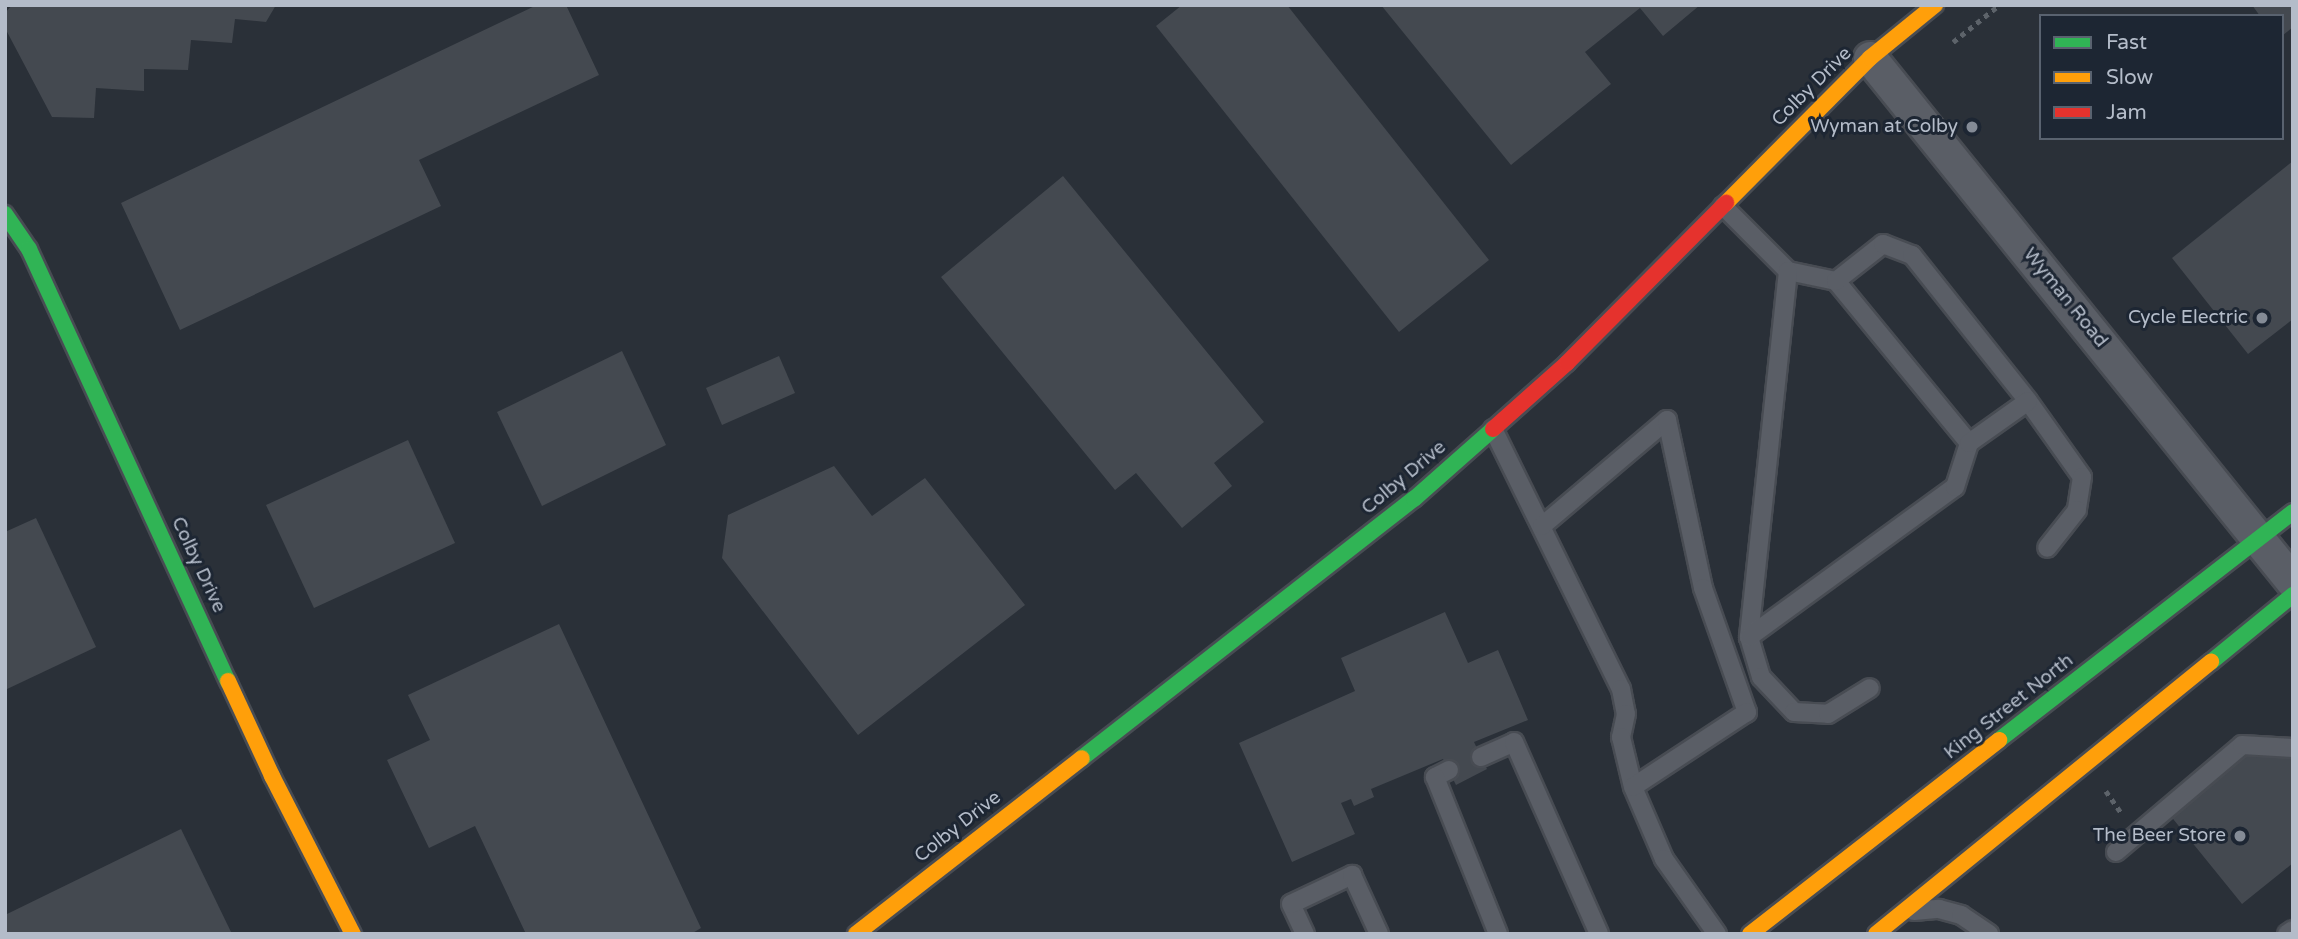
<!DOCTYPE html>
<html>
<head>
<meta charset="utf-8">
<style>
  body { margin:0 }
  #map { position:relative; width:2298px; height:939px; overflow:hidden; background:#2a3038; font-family:"Varela Round",sans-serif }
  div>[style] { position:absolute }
  .building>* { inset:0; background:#444950 }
  .path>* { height:4.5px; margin-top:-2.25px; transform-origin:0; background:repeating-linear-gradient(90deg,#5d636a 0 5px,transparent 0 10px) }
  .roads { filter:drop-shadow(2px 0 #484c53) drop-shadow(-2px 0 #484c53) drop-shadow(0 2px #484c53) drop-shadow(0 -2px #484c53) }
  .lane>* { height:18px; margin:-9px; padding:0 9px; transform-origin:9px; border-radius:9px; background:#5a5e66 }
  .street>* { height:33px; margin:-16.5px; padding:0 16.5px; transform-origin:16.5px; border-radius:16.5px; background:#5a5e66 }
  .fast>* { height:16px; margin:-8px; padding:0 8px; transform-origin:8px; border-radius:8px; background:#30b455 }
  .slow>* { height:16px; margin:-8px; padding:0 8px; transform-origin:8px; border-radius:8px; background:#ff9f0a }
  .jam>* { height:16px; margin:-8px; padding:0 8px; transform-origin:8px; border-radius:8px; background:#e5322d }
  .dots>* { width:19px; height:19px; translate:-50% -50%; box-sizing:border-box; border:4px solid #1d2633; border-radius:50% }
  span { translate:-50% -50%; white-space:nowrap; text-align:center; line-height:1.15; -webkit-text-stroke:6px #1d2633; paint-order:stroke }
  .street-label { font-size:19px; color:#b4bcc9 }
  .poi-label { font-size:19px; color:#b4bcc9 }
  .right { translate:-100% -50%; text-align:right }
  .frame { position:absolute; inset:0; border:7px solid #b4bcc9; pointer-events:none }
  .legend { position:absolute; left:2039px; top:14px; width:245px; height:126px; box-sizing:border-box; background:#1d2633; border:2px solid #59626f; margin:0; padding:9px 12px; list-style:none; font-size:21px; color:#b4bcc9 }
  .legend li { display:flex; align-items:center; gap:14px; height:35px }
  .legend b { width:35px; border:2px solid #59626f }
</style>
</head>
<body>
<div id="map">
  <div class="building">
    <i style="clip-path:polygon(12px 5px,276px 5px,266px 22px,235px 19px,232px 43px,191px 40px,188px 70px,144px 69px,144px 91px,96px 88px,94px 118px,52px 117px,5px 28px,5px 13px)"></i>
    <i style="clip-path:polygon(537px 5px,566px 5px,599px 75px,419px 160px,441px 206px,180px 330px,121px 203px)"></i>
    <i style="clip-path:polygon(1182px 5px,1287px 5px,1489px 260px,1399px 332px,1156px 26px)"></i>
    <i style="clip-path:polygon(1381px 5px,1700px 5px,1663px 36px,1640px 8px,1585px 52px,1611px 84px,1511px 165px)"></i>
    <i style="clip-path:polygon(2252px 5px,2293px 5px,2293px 27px,2282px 36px,2282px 16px,2260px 16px)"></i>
    <i style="clip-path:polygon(2293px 161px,2293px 319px,2248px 354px,2172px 258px)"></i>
    <i style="clip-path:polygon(1063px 176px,1264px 422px,1214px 463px,1232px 486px,1182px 528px,1136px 473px,1115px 490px,941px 277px)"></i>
    <i style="clip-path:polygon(622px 351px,666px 445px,542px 506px,497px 412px)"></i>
    <i style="clip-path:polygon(779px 356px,795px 393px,722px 425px,706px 388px)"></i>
    <i style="clip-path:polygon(408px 440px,455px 543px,314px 608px,266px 505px)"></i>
    <i style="clip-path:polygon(834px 466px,872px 516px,925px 478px,1025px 605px,858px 735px,722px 558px,728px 515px)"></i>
    <i style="clip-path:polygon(36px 518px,96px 647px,5px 690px,5px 532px)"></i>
    <i style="clip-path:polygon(1445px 612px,1468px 663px,1498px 650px,1528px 720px,1474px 742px,1487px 769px,1456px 785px,1443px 759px,1371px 789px,1374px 797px,1354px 806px,1351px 799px,1341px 803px,1355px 834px,1292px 862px,1239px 743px,1355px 691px,1341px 658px)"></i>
    <i style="clip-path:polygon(559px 624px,701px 928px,691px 934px,526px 934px,475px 826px,429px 848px,387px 760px,430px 740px,408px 695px)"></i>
    <i style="clip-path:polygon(2254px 735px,2269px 753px,2280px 744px,2293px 759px,2293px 863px,2242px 904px,2165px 809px)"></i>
    <i style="clip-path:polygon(181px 829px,232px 934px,5px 934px,5px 915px)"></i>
  </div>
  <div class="path">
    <i style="left:1953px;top:42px;width:59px;rotate:-38.8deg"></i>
    <i style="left:2106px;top:791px;width:29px;rotate:55deg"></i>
  </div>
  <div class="roads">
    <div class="lane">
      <i style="left:1723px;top:206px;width:92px;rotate:45deg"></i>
      <i style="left:1788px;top:271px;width:49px;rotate:11.8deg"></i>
      <i style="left:1836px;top:281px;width:210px;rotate:50.6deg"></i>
      <i style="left:1788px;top:271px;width:368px;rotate:96.1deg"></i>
      <i style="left:1749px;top:637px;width:42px;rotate:73.3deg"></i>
      <i style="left:1761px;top:677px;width:48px;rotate:46.7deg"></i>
      <i style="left:1794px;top:712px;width:34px;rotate:3deg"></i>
      <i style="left:1828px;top:714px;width:49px;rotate:-31.8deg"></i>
      <i style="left:1836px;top:281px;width:60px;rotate:-38.2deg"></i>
      <i style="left:1883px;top:244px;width:31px;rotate:21deg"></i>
      <i style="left:1912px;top:255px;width:186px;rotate:51.5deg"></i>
      <i style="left:2028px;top:401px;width:93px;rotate:54.6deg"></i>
      <i style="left:2082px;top:477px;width:33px;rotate:99deg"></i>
      <i style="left:2077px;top:510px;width:48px;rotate:128.3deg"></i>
      <i style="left:1493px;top:429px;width:290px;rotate:63.8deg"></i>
      <i style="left:1621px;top:689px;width:25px;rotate:79deg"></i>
      <i style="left:1626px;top:714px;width:24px;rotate:102deg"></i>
      <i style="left:1621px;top:737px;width:51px;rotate:76.5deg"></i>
      <i style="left:1633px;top:787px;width:78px;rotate:66.7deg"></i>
      <i style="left:1664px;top:859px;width:92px;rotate:54.8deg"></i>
      <i style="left:1542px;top:526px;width:164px;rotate:-40.3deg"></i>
      <i style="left:1667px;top:420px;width:172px;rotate:77.9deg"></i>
      <i style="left:1703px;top:588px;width:132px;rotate:70.5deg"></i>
      <i style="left:1747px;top:712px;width:136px;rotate:146.7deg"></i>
      <i style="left:1749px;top:637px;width:255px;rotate:-36.1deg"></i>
      <i style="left:1955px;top:487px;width:46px;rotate:-72.3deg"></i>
      <i style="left:1969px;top:443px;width:72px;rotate:-35.4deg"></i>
      <i style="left:1481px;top:757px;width:36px;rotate:-24deg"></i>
      <i style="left:1514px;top:742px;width:210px;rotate:66.1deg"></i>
      <i style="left:1449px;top:770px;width:16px;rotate:153deg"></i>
      <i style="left:1435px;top:777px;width:169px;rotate:68.1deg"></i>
      <i style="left:2116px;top:852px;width:165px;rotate:-40.3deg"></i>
      <i style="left:2242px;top:745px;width:51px;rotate:3.4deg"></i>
      <i style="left:1914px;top:911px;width:25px;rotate:-5deg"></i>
      <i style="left:1939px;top:909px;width:23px;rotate:15deg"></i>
      <i style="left:1961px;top:915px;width:34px;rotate:34deg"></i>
      <i style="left:1305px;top:934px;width:33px;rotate:-115deg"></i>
      <i style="left:1291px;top:904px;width:68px;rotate:-25.4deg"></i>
      <i style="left:1352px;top:875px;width:65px;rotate:65.4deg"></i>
      <i style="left:2287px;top:934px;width:7px;rotate:-34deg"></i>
    </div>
    <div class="street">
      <i style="left:1870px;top:58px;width:673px;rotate:51.09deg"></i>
    </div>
    <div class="fast">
      <i style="left:5px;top:214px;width:42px;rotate:55.6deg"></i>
      <i style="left:29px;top:249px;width:476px;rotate:65.3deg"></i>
      <i style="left:2211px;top:662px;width:106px;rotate:-39.3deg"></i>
      <i style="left:1999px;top:740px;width:372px;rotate:-37.8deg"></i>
      <i style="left:1082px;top:758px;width:421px;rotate:-38deg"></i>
      <i style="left:1414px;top:499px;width:106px;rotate:-41.5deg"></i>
    </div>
    <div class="slow">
      <i style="left:1726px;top:203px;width:204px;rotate:-45.2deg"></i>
      <i style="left:1870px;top:58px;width:84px;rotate:-39.2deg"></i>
      <i style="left:228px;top:681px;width:105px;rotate:65.1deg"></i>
      <i style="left:272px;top:776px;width:178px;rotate:62.9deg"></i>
      <i style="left:856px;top:934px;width:286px;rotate:-37.9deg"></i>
      <i style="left:1750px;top:934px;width:316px;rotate:-37.9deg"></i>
      <i style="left:1876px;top:934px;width:432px;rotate:-39.1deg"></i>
    </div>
    <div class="jam">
      <i style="left:1493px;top:429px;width:99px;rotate:-41.7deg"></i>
      <i style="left:1567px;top:363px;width:226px;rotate:-45.2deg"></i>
    </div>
  </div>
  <div class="dots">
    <i style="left:1972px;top:127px;background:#848b96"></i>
    <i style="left:2262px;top:318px;background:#848b96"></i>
    <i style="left:2240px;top:836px;background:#848b96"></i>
  </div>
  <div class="street-label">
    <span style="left:1812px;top:87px;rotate:-45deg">Colby Drive</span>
    <span style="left:2065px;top:298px;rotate:51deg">Wyman Road</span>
    <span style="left:1404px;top:478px;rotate:-40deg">Colby Drive</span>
    <span style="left:198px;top:565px;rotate:65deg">Colby Drive</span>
    <span style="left:2009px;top:707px;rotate:-38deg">King Street North</span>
    <span style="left:958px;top:827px;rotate:-38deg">Colby Drive</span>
  </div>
  <div class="poi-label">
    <span class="right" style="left:1958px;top:127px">Wyman at Colby</span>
    <span class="right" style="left:2248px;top:318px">Cycle Electric</span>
    <span class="right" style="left:2226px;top:836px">The Beer Store</span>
  </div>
  <div class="frame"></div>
  <ul class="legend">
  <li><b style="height:9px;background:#30b455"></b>Fast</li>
  <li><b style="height:9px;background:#ff9f0a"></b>Slow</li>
  <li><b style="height:9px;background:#e5322d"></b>Jam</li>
  </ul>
</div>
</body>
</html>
